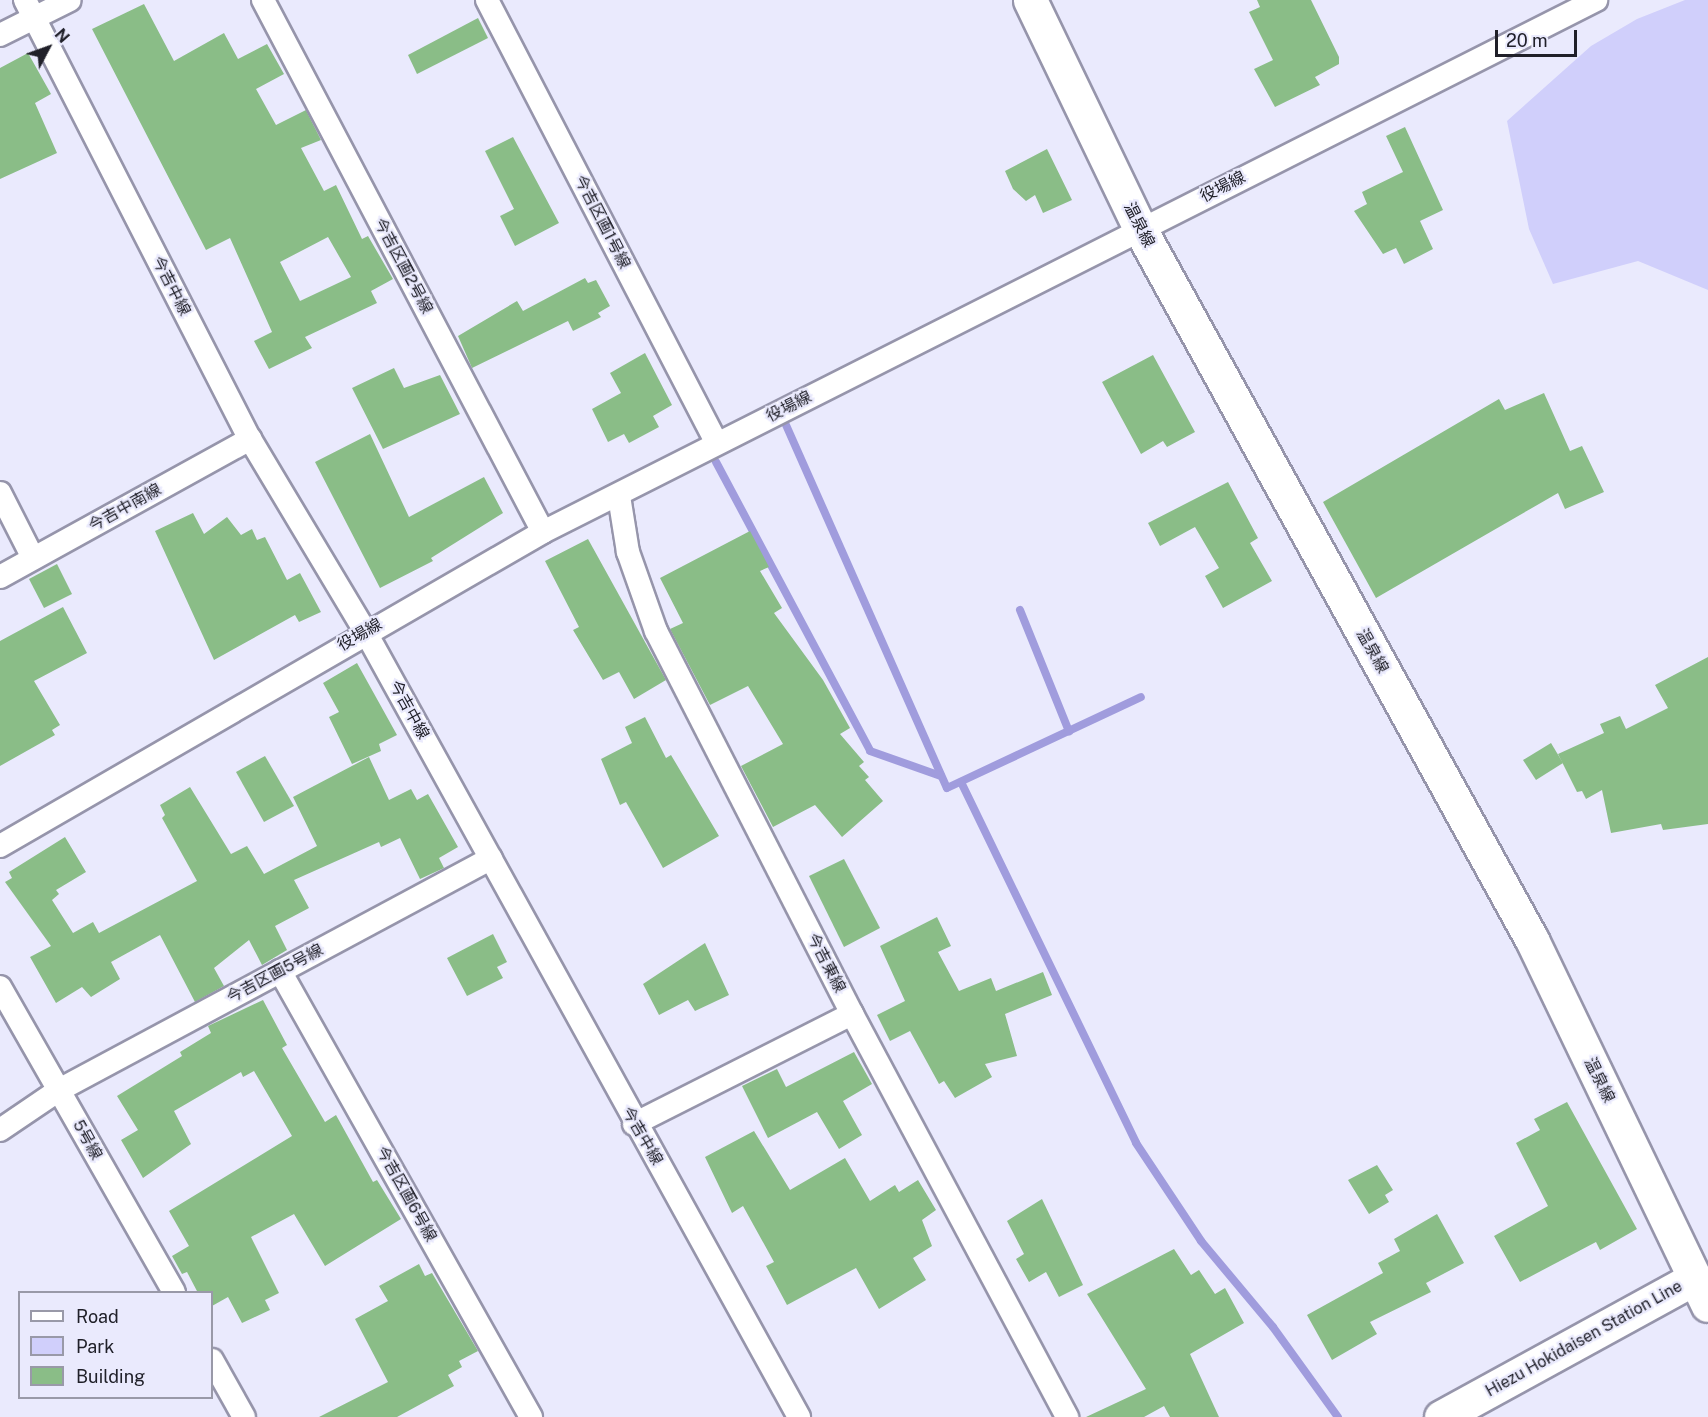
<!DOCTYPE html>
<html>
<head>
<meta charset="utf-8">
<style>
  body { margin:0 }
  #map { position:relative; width:1708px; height:1417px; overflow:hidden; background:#eaeafd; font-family:"Public Sans","Noto Sans JP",sans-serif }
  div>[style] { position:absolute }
  .green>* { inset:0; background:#d0cffb }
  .stream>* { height:8px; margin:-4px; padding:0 4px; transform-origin:4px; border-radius:4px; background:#a09cdd }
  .building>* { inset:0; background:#8abd87 }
  .roads { filter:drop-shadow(2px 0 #9695ab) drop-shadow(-2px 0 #9695ab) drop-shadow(0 2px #9695ab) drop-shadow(0 -2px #9695ab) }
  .street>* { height:22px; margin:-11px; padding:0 11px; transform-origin:11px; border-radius:11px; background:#fff }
  .secondary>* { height:33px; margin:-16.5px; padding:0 16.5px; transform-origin:16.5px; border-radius:16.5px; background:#fff }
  span { translate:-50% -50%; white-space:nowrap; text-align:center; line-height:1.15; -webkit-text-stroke:4.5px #eaeafd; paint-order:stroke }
  .street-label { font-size:16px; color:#202029 }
  .legend { position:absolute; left:18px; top:1291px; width:195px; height:108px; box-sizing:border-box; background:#eaeafd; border:2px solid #9999a8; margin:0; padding:8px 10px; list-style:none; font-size:18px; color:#202029 }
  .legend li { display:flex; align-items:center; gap:12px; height:30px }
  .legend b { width:30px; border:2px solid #9999a8 }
  .north { position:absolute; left:18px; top:18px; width:60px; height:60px; -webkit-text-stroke:4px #eaeafd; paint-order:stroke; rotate:49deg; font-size:16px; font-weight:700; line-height:24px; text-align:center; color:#202029 }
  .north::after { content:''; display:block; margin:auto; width:21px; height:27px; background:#202029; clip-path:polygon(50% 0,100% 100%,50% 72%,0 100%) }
  .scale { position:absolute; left:1495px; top:30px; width:82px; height:27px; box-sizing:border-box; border:3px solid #202029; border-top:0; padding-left:8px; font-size:18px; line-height:21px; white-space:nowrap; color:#202029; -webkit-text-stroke:4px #eaeafd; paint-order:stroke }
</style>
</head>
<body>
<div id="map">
  <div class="green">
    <i style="clip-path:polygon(1685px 0,1708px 0,1708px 290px,1638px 261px,1553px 284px,1529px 229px,1507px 121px,1591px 46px,1637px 19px)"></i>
  </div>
  <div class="stream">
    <i style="left:786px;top:425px;width:397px;rotate:66.1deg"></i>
    <i style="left:947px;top:788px;width:214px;rotate:-25.1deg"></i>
    <i style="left:716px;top:462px;width:327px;rotate:61.9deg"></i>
    <i style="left:870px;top:751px;width:75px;rotate:19.4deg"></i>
    <i style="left:1020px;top:610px;width:131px;rotate:68deg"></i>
    <i style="left:961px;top:782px;width:401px;rotate:64.1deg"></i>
    <i style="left:1136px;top:1143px;width:118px;rotate:56.4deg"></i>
    <i style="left:1201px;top:1241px;width:112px;rotate:50.1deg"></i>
    <i style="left:1273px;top:1327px;width:111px;rotate:54.2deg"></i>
  </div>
  <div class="building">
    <i style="clip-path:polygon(1257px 0,1311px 0,1339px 57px,1339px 64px,1315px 77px,1320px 85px,1275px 107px,1254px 69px,1273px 60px,1249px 12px,1260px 7px)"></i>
    <i style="clip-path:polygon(evenodd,144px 4px,174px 61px,224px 33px,238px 59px,267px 44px,284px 74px,256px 89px,276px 125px,306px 110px,321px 140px,301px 148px,324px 191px,336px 185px,362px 239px,368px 236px,393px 279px,371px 291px,377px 303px,305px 337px,312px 348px,269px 369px,254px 341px,272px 332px,230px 238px,206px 250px,92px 29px,144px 4px,328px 237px,351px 277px,300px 301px,280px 262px,328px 237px)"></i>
    <i style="clip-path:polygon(478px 18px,488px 38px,417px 74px,408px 55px)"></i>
    <i style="clip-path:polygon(28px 53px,51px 94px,35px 103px,57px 153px,0 179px,0 68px)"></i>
    <i style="clip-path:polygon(1405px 127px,1443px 210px,1420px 221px,1433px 249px,1404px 264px,1396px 248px,1383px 254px,1354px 211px,1367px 204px,1362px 192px,1403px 172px,1386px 136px)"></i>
    <i style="clip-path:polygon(513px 137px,559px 223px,515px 246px,500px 216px,514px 209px,485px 151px)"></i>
    <i style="clip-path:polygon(1047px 149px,1072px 200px,1043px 213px,1035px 195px,1026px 201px,1013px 189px,1005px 171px)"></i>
    <i style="clip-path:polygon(585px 278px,588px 283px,596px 280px,610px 306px,598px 313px,601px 317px,573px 331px,568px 321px,472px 368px,458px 336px,517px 301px,523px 311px)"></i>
    <i style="clip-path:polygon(645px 353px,672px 405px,653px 416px,659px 427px,629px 443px,624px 434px,608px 442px,592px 409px,621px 393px,610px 373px)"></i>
    <i style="clip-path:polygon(1153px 355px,1195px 432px,1167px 447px,1163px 441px,1141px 454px,1102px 382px)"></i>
    <i style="clip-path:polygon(394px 368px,404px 388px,440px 375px,460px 414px,383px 449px,352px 388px)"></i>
    <i style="clip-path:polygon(1544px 393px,1570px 451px,1582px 446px,1604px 492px,1565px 509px,1558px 493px,1376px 598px,1323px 502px,1499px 399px,1505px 410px)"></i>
    <i style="clip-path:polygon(370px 434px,409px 517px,484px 477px,503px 513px,431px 558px,433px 561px,380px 588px,315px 462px)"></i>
    <i style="clip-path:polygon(1228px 482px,1258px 538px,1250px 543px,1272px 581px,1223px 608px,1205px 576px,1219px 568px,1195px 527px,1160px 546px,1148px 523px)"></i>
    <i style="clip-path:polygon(193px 513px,204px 534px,227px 517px,241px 535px,252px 529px,257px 540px,265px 537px,287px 580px,300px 573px,321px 612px,299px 622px,295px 615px,214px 660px,155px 531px)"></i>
    <i style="clip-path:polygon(750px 531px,769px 567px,760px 571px,782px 608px,774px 613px,823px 680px,850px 728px,840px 734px,864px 762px,859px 766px,869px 777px,865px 780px,883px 801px,842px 837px,815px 805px,773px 827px,741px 766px,783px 744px,748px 686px,710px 705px,670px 629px,683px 623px,660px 578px)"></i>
    <i style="clip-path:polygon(588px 539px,666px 680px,634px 699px,619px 672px,603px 680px,573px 630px,579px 627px,545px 561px)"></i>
    <i style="clip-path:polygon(57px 564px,72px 594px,44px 608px,29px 579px)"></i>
    <i style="clip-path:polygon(63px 607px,87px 653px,34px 681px,60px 725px,52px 730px,55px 735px,0 766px,0 641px)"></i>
    <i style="clip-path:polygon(1708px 657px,1708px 824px,1663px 830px,1661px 824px,1611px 833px,1602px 790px,1586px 799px,1582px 791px,1577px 792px,1558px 754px,1604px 733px,1600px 724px,1620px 716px,1626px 729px,1668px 708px,1655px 685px)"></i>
    <i style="clip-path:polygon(357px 663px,397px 735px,379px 744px,381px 751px,352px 764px,329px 717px,339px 712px,323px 683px)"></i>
    <i style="clip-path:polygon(645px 717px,666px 758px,671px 755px,719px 836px,663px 868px,626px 802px,620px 805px,601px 759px,632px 743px,625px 727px)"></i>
    <i style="clip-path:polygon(1551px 743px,1563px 763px,1536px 780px,1523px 760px)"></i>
    <i style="clip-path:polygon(265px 756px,294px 806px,264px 822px,236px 772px)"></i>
    <i style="clip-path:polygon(369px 757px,389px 800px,411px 789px,417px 800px,428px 794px,458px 847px,439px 858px,444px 868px,420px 879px,400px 838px,381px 847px,379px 842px,294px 880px,309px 908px,275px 926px,287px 950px,262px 965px,249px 940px,214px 968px,224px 986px,195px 1002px,160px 935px,111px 962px,120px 979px,91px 997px,82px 987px,56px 1003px,30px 957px,51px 946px,5px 882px,12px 878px,9px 872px,65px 837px,86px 872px,56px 890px,59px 894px,52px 900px,73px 933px,93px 922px,99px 933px,197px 881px,162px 818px,165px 815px,160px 805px,190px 787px,231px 854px,247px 846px,264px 874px,317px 846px,293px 797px)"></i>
    <i style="clip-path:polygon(844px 859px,880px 928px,844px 947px,809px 876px)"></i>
    <i style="clip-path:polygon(937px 917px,951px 946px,938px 952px,959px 991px,991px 978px,996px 991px,1043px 972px,1052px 995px,1005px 1014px,1017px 1056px,985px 1064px,992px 1077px,955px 1098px,944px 1081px,939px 1084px,910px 1031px,890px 1041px,877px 1015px,905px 1001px,880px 946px)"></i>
    <i style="clip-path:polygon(493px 934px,507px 962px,497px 967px,503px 978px,467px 996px,447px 958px)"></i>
    <i style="clip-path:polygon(705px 943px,729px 995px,695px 1011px,688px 1000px,659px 1015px,643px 984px)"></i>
    <i style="clip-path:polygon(263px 1000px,287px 1045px,282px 1048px,325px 1122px,336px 1115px,373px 1182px,377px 1180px,401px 1219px,325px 1266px,294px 1214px,251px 1237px,279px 1293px,265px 1300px,270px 1310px,242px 1323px,228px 1297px,212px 1306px,212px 1293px,198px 1293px,187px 1272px,182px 1274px,172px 1256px,189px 1246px,169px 1211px,292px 1136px,254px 1071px,243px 1077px,241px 1072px,174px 1111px,191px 1144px,143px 1178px,121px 1140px,138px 1130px,117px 1096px,182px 1056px,180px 1052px,211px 1033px,208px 1026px)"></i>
    <i style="clip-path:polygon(854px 1052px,872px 1084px,843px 1101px,862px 1135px,839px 1149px,817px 1112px,768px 1138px,742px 1086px,777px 1069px,786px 1087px)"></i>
    <i style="clip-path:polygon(1567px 1102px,1637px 1229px,1600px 1250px,1596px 1242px,1520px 1282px,1494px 1236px,1548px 1206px,1516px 1143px,1540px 1130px,1534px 1119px)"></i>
    <i style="clip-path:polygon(754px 1131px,790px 1190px,845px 1158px,870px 1201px,895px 1185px,899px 1192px,918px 1180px,936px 1210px,922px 1220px,932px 1246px,913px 1258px,926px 1280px,879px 1309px,856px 1268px,787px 1305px,766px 1266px,774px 1262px,743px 1206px,732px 1213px,705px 1157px)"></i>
    <i style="clip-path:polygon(1377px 1165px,1393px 1190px,1385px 1195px,1389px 1202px,1369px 1214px,1348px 1180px)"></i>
    <i style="clip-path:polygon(1042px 1199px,1083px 1285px,1059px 1297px,1046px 1272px,1029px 1282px,1016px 1259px,1024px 1254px,1007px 1221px)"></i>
    <i style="clip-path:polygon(1437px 1214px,1464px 1263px,1426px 1283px,1431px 1292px,1370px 1322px,1377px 1334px,1332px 1360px,1307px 1315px,1383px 1273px,1378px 1263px,1400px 1251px,1394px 1239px)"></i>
    <i style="clip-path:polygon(1174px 1249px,1191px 1275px,1199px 1270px,1215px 1294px,1225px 1288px,1244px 1323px,1190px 1354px,1219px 1417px,1170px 1417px,1164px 1406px,1144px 1417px,1086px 1417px,1146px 1389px,1087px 1294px)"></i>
    <i style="clip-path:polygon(419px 1264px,425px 1276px,432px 1273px,478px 1351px,459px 1361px,462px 1367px,448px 1375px,454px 1386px,397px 1417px,319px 1417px,388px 1382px,355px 1319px,388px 1301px,379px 1286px)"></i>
  </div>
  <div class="roads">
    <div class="street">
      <i style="left:25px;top:0;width:493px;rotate:62.9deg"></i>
      <i style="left:250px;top:439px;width:224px;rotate:59.1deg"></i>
      <i style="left:365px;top:631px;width:898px;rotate:61.09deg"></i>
      <i style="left:263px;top:0;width:601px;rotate:62.24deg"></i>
      <i style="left:487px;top:0;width:499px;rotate:62.6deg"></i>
      <i style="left:0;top:35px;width:78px;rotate:-26.6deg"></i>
      <i style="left:0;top:493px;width:73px;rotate:63.1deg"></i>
      <i style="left:619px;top:496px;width:57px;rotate:80.9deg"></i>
      <i style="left:628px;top:552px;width:84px;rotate:70.5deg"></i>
      <i style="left:656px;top:631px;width:430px;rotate:62.9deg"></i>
      <i style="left:852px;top:1014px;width:457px;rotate:61.9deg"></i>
      <i style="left:0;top:577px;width:286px;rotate:-28.9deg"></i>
      <i style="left:0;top:846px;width:627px;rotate:-30.04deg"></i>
      <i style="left:543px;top:532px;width:1180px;rotate:-26.8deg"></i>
      <i style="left:280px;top:971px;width:512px;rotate:60.63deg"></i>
      <i style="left:0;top:987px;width:351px;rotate:60.3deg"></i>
      <i style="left:634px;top:1124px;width:244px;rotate:-26.8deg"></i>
      <i style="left:0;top:1130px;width:71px;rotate:-34.1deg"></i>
      <i style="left:59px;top:1090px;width:490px;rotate:-28.2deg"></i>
      <i style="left:212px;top:1360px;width:65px;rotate:60.7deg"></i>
    </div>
    <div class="secondary">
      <i style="left:1030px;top:0;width:254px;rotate:64.3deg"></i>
      <i style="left:1140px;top:229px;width:812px;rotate:61.13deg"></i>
      <i style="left:1532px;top:940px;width:405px;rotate:64.3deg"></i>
      <i style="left:1441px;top:1417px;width:290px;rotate:-28.7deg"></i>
    </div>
  </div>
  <div class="street-label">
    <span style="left:1223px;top:187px;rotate:-27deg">役場線</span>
    <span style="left:602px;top:222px;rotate:63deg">今吉区画1号線</span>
    <span style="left:1139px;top:225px;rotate:63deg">温泉線</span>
    <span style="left:403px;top:266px;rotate:62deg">今吉区画2号線</span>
    <span style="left:171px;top:286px;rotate:63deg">今吉中線</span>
    <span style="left:789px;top:407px;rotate:-27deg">役場線</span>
    <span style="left:125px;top:508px;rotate:-29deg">今吉中南線</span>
    <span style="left:360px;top:635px;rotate:-30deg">役場線</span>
    <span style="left:1372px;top:651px;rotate:61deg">温泉線</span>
    <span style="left:409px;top:710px;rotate:61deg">今吉中線</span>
    <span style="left:826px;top:963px;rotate:63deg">今吉東線</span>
    <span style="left:275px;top:974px;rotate:-28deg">今吉区画5号線</span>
    <span style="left:1599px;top:1080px;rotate:64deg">温泉線</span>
    <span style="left:642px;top:1136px;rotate:60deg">今吉中線</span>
    <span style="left:87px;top:1140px;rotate:61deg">5号線</span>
    <span style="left:406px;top:1194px;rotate:61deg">今吉区画6号線</span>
    <span style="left:1584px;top:1339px;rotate:-29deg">Hiezu Hokidaisen Station Line</span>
  </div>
  <ul class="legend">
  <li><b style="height:8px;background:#fff"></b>Road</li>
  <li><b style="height:16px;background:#d0cffb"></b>Park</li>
  <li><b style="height:16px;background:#8abd87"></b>Building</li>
  </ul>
  <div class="north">N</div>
  <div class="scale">20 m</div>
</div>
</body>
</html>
